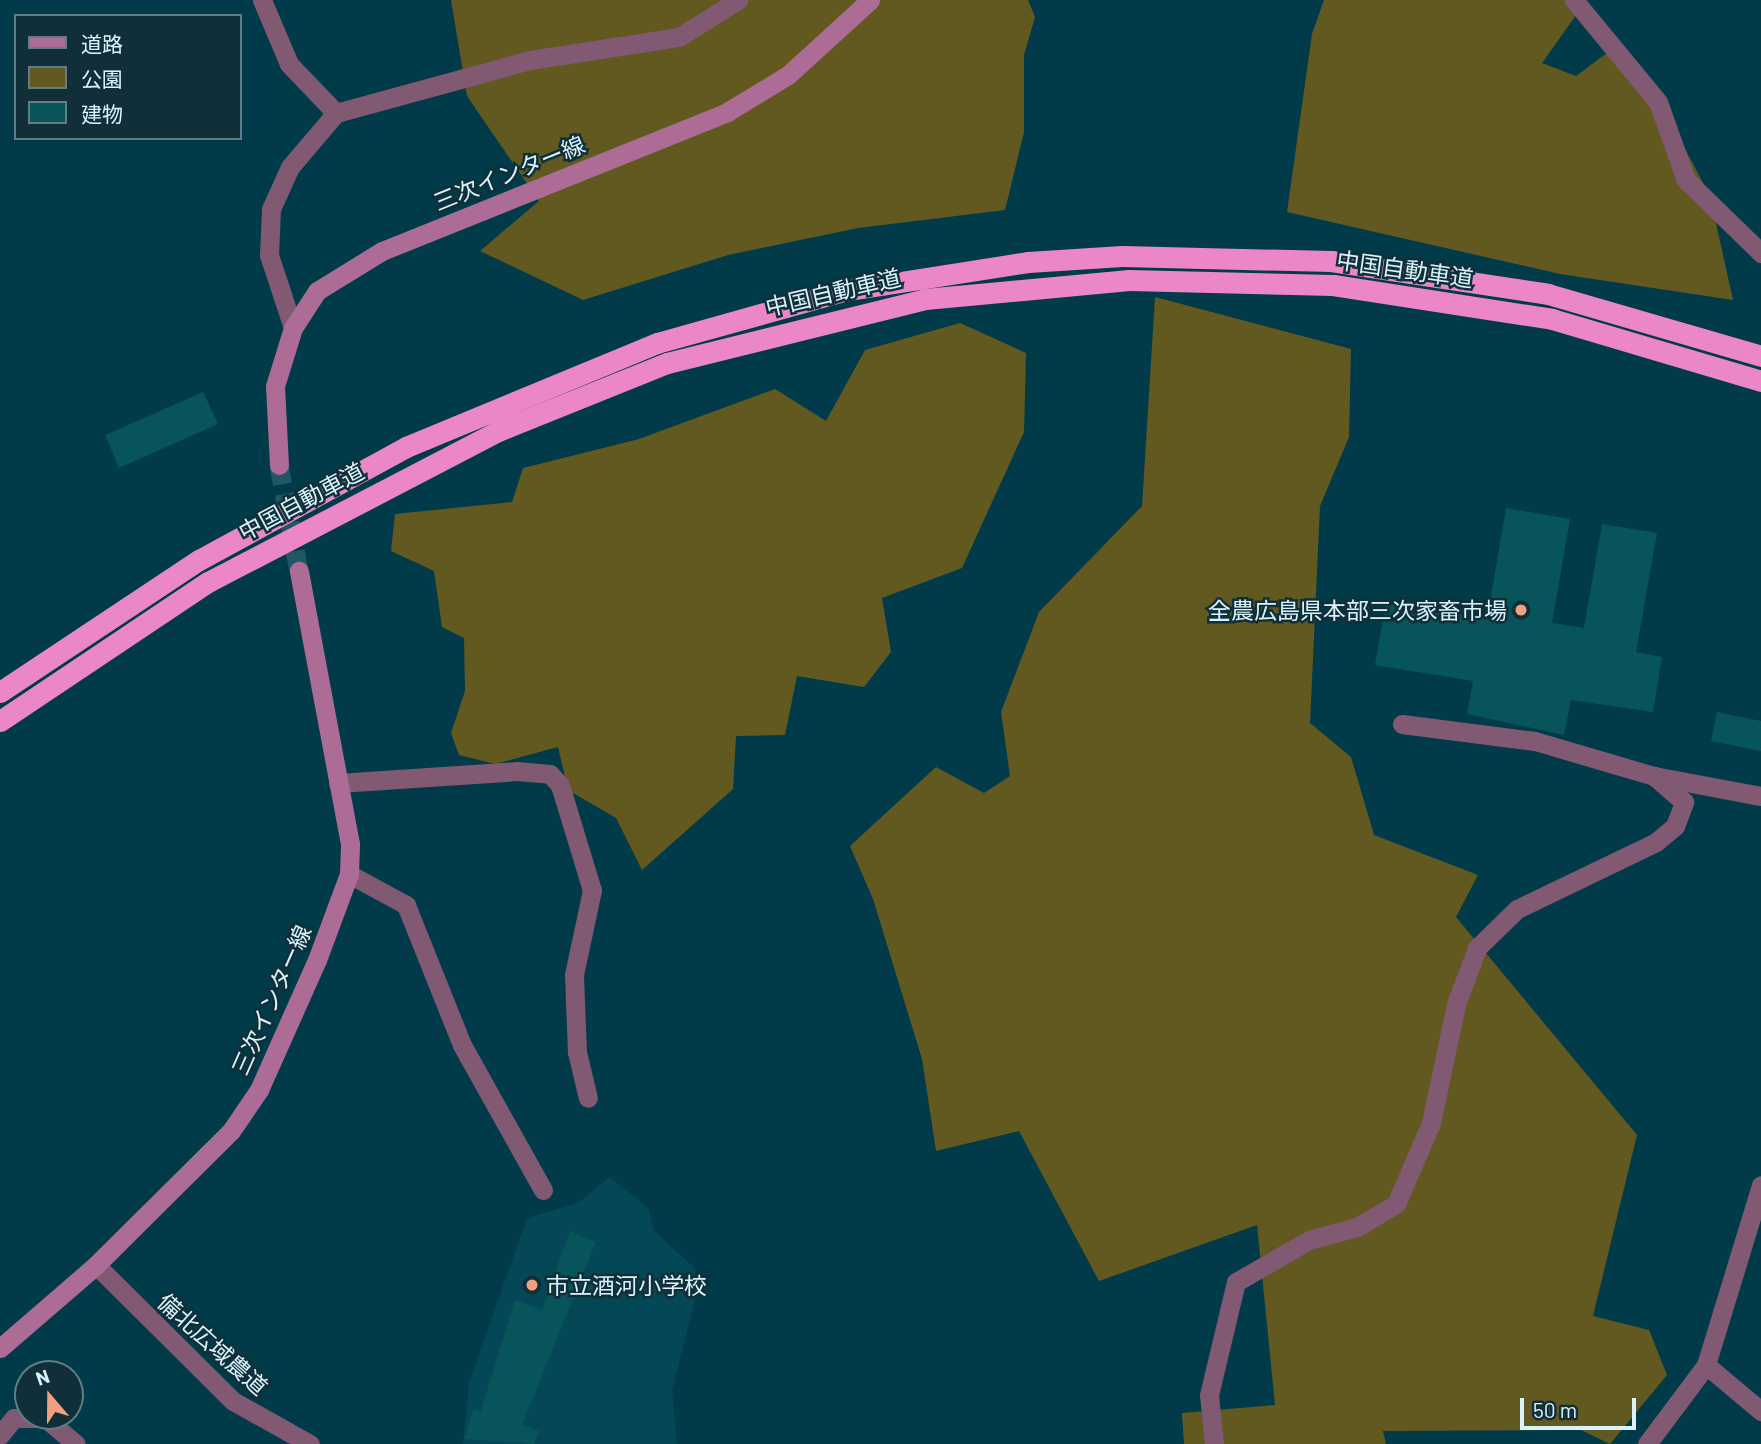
<!DOCTYPE html>
<html>
<head>
<meta charset="utf-8">
<style>
  body { margin:0 }
  #map { position:relative; width:1761px; height:1444px; overflow:hidden; background:#013b4a; font-family:Barlow,"Noto Sans JP",sans-serif }
  div>[style] { position:absolute }
  .built>* { inset:0; background:#044757 }
  .green>* { inset:0; background:#61591f }
  .building>* { inset:0; background:#07555a }
  .secondary-tunnel>* { height:19px; margin-top:-9.5px; transform-origin:0; background:repeating-linear-gradient(90deg,#215765 0 19px,transparent 0 29px) }
  .minor>* { height:19px; margin:-9.5px; padding:0 9.5px; transform-origin:9.5px; border-radius:9.5px; background:#825972 }
  .tertiary>* { height:19px; margin:-9.5px; padding:0 9.5px; transform-origin:9.5px; border-radius:9.5px; background:#825972 }
  .secondary>* { height:19px; margin:-9.5px; padding:0 9.5px; transform-origin:9.5px; border-radius:9.5px; background:#ad6c95 }
  .motorway>* { height:21px; margin:-10.5px; padding:0 10.5px; transform-origin:10.5px; border-radius:10.5px; background:#eb87c7 }
  .dots>* { width:19px; height:19px; translate:-50% -50%; box-sizing:border-box; border:4px solid #112f38; border-radius:50% }
  span { translate:-50% -50%; white-space:nowrap; text-align:center; line-height:1.15; -webkit-text-stroke:5px #112f38; paint-order:stroke }
  .street-label { font-size:23px; color:#d9f3fc }
  .poi-label { font-size:23px; color:#d9f3fc }
  .right { translate:-100% -50%; text-align:right }
  .left { translate:0 -50%; text-align:left }
  .legend { position:absolute; left:14px; top:14px; width:228px; height:126px; box-sizing:border-box; background:#112f38; border:2px solid #617d86; margin:0; padding:9px 12px; list-style:none; font-size:21px; color:#d9f3fc }
  .legend li { display:flex; align-items:center; gap:14px; height:35px }
  .legend b { width:35px; border:2px solid #617d86 }
  .north { position:absolute; left:14px; top:1360px; width:70px; height:70px; box-sizing:border-box; background:#112f38; border:2px solid #617d86; border-radius:50%; rotate:340deg; font-size:19px; font-weight:700; line-height:28px; text-align:center; color:#d9f3fc }
  .north::after { content:''; display:block; margin:auto; width:24px; height:32px; background:#f2a080; clip-path:polygon(50% 0,100% 100%,50% 72%,0 100%) }
  .scale { position:absolute; left:1520px; top:1398px; width:116px; height:32px; box-sizing:border-box; border:4px solid #d9f3fc; border-top:0; padding-left:9px; font-size:21px; line-height:24px; white-space:nowrap; color:#d9f3fc; -webkit-text-stroke:5px #112f38; paint-order:stroke }
</style>
</head>
<body>
<div id="map">
  <div class="built">
    <i style="clip-path:polygon(610px 1177px,649px 1209px,654px 1231px,695px 1268px,696px 1296px,672px 1390px,677px 1444px,463px 1444px,469px 1383px,527px 1218px,578px 1203px)"></i>
  </div>
  <div class="green">
    <i style="clip-path:polygon(451px 0,1028px 0,1035px 17px,1024px 55px,1024px 132px,1005px 210px,858px 228px,728px 255px,583px 300px,480px 251px,539px 201px,467px 96px)"></i>
    <i style="clip-path:polygon(1324px 0,1580px 0,1584px 4px,1542px 63px,1576px 76px,1615px 47px,1665px 111px,1710px 196px,1733px 300px,1560px 274px,1287px 212px,1312px 34px)"></i>
    <i style="clip-path:polygon(1155px 297px,1351px 349px,1349px 437px,1320px 506px,1310px 723px,1351px 757px,1374px 835px,1478px 875px,1456px 917px,1637px 1135px,1593px 1316px,1649px 1330px,1667px 1375px,1610px 1444px,1581px 1430px,1383px 1431px,1386px 1444px,1184px 1444px,1182px 1413px,1275px 1405px,1257px 1225px,1099px 1281px,1019px 1131px,936px 1151px,922px 1059px,873px 899px,850px 846px,936px 767px,984px 793px,1010px 776px,1001px 712px,1039px 612px,1142px 506px)"></i>
    <i style="clip-path:polygon(960px 323px,1026px 353px,1024px 432px,962px 568px,882px 598px,891px 652px,864px 687px,797px 676px,785px 735px,736px 736px,733px 789px,642px 870px,616px 818px,568px 790px,558px 747px,495px 764px,459px 755px,451px 733px,465px 691px,464px 638px,442px 627px,434px 571px,391px 551px,395px 514px,512px 502px,523px 468px,639px 439px,775px 389px,826px 421px,865px 350px)"></i>
  </div>
  <div class="building">
    <i style="clip-path:polygon(203px 392px,218px 424px,119px 468px,105px 435px)"></i>
    <i style="clip-path:polygon(1506px 508px,1570px 519px,1552px 623px,1584px 628px,1602px 524px,1657px 533px,1636px 652px,1662px 657px,1653px 712px,1571px 700px,1564px 735px,1467px 714px,1473px 681px,1375px 665px,1386px 602px,1487px 619px)"></i>
    <i style="clip-path:polygon(1717px 712px,1761px 721px,1761px 751px,1711px 741px)"></i>
    <i style="clip-path:polygon(570px 1231px,596px 1242px,522px 1425px,539px 1431px,534px 1444px,464px 1439px,474px 1408px,481px 1411px,515px 1300px,542px 1310px)"></i>
  </div>
  <div class="secondary-tunnel">
    <i style="left:279px;top:465px;width:108px;rotate:79.3deg"></i>
  </div>
  <div class="minor">
    <i style="left:262px;top:0;width:69px;rotate:67.1deg"></i>
    <i style="left:289px;top:64px;width:68px;rotate:46.2deg"></i>
    <i style="left:293px;top:328px;width:77px;rotate:-108.2deg"></i>
    <i style="left:269px;top:255px;width:46px;rotate:-87.5deg"></i>
    <i style="left:271px;top:209px;width:46px;rotate:-65.7deg"></i>
    <i style="left:290px;top:167px;width:71px;rotate:-49.6deg"></i>
    <i style="left:336px;top:113px;width:201px;rotate:-15.3deg"></i>
    <i style="left:530px;top:60px;width:151px;rotate:-8.8deg"></i>
    <i style="left:679px;top:37px;width:70px;rotate:-32.1deg"></i>
    <i style="left:1402px;top:724px;width:134px;rotate:7.3deg"></i>
    <i style="left:1535px;top:741px;width:124px;rotate:16.4deg"></i>
    <i style="left:1654px;top:776px;width:109px;rotate:10.6deg"></i>
    <i style="left:338px;top:783px;width:179px;rotate:-3.8deg"></i>
    <i style="left:517px;top:771px;width:33px;rotate:5deg"></i>
    <i style="left:550px;top:774px;width:15px;rotate:48deg"></i>
    <i style="left:560px;top:785px;width:110px;rotate:73.1deg"></i>
    <i style="left:592px;top:890px;width:87px;rotate:102deg"></i>
    <i style="left:574px;top:975px;width:77px;rotate:87.8deg"></i>
    <i style="left:577px;top:1052px;width:47px;rotate:76.6deg"></i>
    <i style="left:349px;top:874px;width:65px;rotate:28.5deg"></i>
    <i style="left:406px;top:905px;width:151px;rotate:68.2deg"></i>
    <i style="left:462px;top:1045px;width:166px;rotate:60.8deg"></i>
    <i style="left:1706px;top:1365px;width:72px;rotate:39.9deg"></i>
    <i style="left:0;top:1435px;width:22px;rotate:-51deg"></i>
    <i style="left:14px;top:1418px;width:31px"></i>
    <i style="left:45px;top:1418px;width:40px;rotate:40deg"></i>
    <i style="left:1214px;top:1444px;width:49px;rotate:-95.8deg"></i>
    <i style="left:1209px;top:1395px;width:116px;rotate:-76.6deg"></i>
    <i style="left:1236px;top:1282px;width:84px;rotate:-29.9deg"></i>
    <i style="left:1309px;top:1240px;width:50px;rotate:-15.2deg"></i>
    <i style="left:1357px;top:1227px;width:45px;rotate:-30.5deg"></i>
    <i style="left:1396px;top:1204px;width:88px;rotate:-66.6deg"></i>
    <i style="left:1431px;top:1123px;width:122px;rotate:-78.1deg"></i>
    <i style="left:1456px;top:1004px;width:60px;rotate:-69.4deg"></i>
    <i style="left:1477px;top:948px;width:56px;rotate:-44.3deg"></i>
    <i style="left:1517px;top:909px;width:154px;rotate:-25.7deg"></i>
    <i style="left:1656px;top:842px;width:25px;rotate:-40deg"></i>
    <i style="left:1675px;top:826px;width:26px;rotate:-69deg"></i>
    <i style="left:1684px;top:802px;width:40px;rotate:-139deg"></i>
    <i style="left:1647px;top:1444px;width:99px;rotate:-53.2deg"></i>
    <i style="left:1706px;top:1365px;width:188px;rotate:-73deg"></i>
  </div>
  <div class="tertiary">
    <i style="left:1574px;top:0;width:132px;rotate:50.5deg"></i>
    <i style="left:1658px;top:102px;width:83px;rotate:70.3deg"></i>
    <i style="left:1686px;top:180px;width:105px;rotate:44.2deg"></i>
    <i style="left:96px;top:1265px;width:193px;rotate:44.8deg"></i>
    <i style="left:233px;top:1401px;width:88px;rotate:29.2deg"></i>
  </div>
  <div class="secondary">
    <i style="left:279px;top:465px;width:79px;rotate:-92.9deg"></i>
    <i style="left:275px;top:386px;width:61px;rotate:-72.8deg"></i>
    <i style="left:293px;top:328px;width:44px;rotate:-57deg"></i>
    <i style="left:317px;top:291px;width:76px;rotate:-31.6deg"></i>
    <i style="left:382px;top:251px;width:372px;rotate:-21.9deg"></i>
    <i style="left:727px;top:112px;width:71px;rotate:-31.2deg"></i>
    <i style="left:788px;top:75px;width:111px;rotate:-42.4deg"></i>
    <i style="left:0;top:1348px;width:127px;rotate:-40.8deg"></i>
    <i style="left:96px;top:1265px;width:190px;rotate:-44.8deg"></i>
    <i style="left:231px;top:1131px;width:50px;rotate:-55.7deg"></i>
    <i style="left:259px;top:1090px;width:142px;rotate:-66deg"></i>
    <i style="left:317px;top:960px;width:92px;rotate:-69.6deg"></i>
    <i style="left:349px;top:874px;width:30px;rotate:-88deg"></i>
    <i style="left:350px;top:844px;width:278px;rotate:-100.6deg"></i>
  </div>
  <div class="motorway">
    <i style="left:0;top:692px;width:239px;rotate:-33.6deg"></i>
    <i style="left:199px;top:560px;width:236px;rotate:-28.6deg"></i>
    <i style="left:406px;top:447px;width:272px;rotate:-22.5deg"></i>
    <i style="left:657px;top:343px;width:193px;rotate:-15.6deg"></i>
    <i style="left:843px;top:291px;width:187px;rotate:-8.9deg"></i>
    <i style="left:1028px;top:262px;width:94px;rotate:-3.7deg"></i>
    <i style="left:1122px;top:256px;width:209px;rotate:1.4deg"></i>
    <i style="left:1331px;top:261px;width:219px;rotate:8.6deg"></i>
    <i style="left:1548px;top:294px;width:222px;rotate:16.2deg"></i>
    <i style="left:0;top:721px;width:250px;rotate:-33.8deg"></i>
    <i style="left:208px;top:582px;width:327px;rotate:-27.5deg"></i>
    <i style="left:498px;top:431px;width:182px;rotate:-21.9deg"></i>
    <i style="left:667px;top:363px;width:266px;rotate:-13.9deg"></i>
    <i style="left:925px;top:299px;width:205px;rotate:-5.3deg"></i>
    <i style="left:1129px;top:280px;width:204px;rotate:1.4deg"></i>
    <i style="left:1333px;top:285px;width:222px;rotate:8.8deg"></i>
    <i style="left:1552px;top:319px;width:218px;rotate:16.5deg"></i>
  </div>
  <div class="dots">
    <i style="left:1521px;top:610px;background:#f2a080"></i>
    <i style="left:532px;top:1285px;background:#f2a080"></i>
  </div>
  <div class="street-label">
    <span style="left:509px;top:173px;rotate:-22deg">三次インター線</span>
    <span style="left:1405px;top:269px;rotate:8deg">中国自動車道</span>
    <span style="left:833px;top:292px;rotate:-13deg">中国自動車道</span>
    <span style="left:301px;top:501px;rotate:-28deg">中国自動車道</span>
    <span style="left:271px;top:1000px;rotate:-66deg">三次インター線</span>
    <span style="left:213px;top:1344px;rotate:42deg">備北広域農道</span>
  </div>
  <div class="poi-label">
    <span class="right" style="left:1507px;top:610px">全農広島県本部三次家畜市場</span>
    <span class="left" style="left:546px;top:1285px">市立酒河小学校</span>
  </div>
  <ul class="legend">
  <li><b style="height:9px;background:#ad6c95"></b>道路</li>
  <li><b style="height:19px;background:#61591f"></b>公園</li>
  <li><b style="height:19px;background:#07555a"></b>建物</li>
  </ul>
  <div class="north">N</div>
  <div class="scale">50 m</div>
</div>
</body>
</html>
